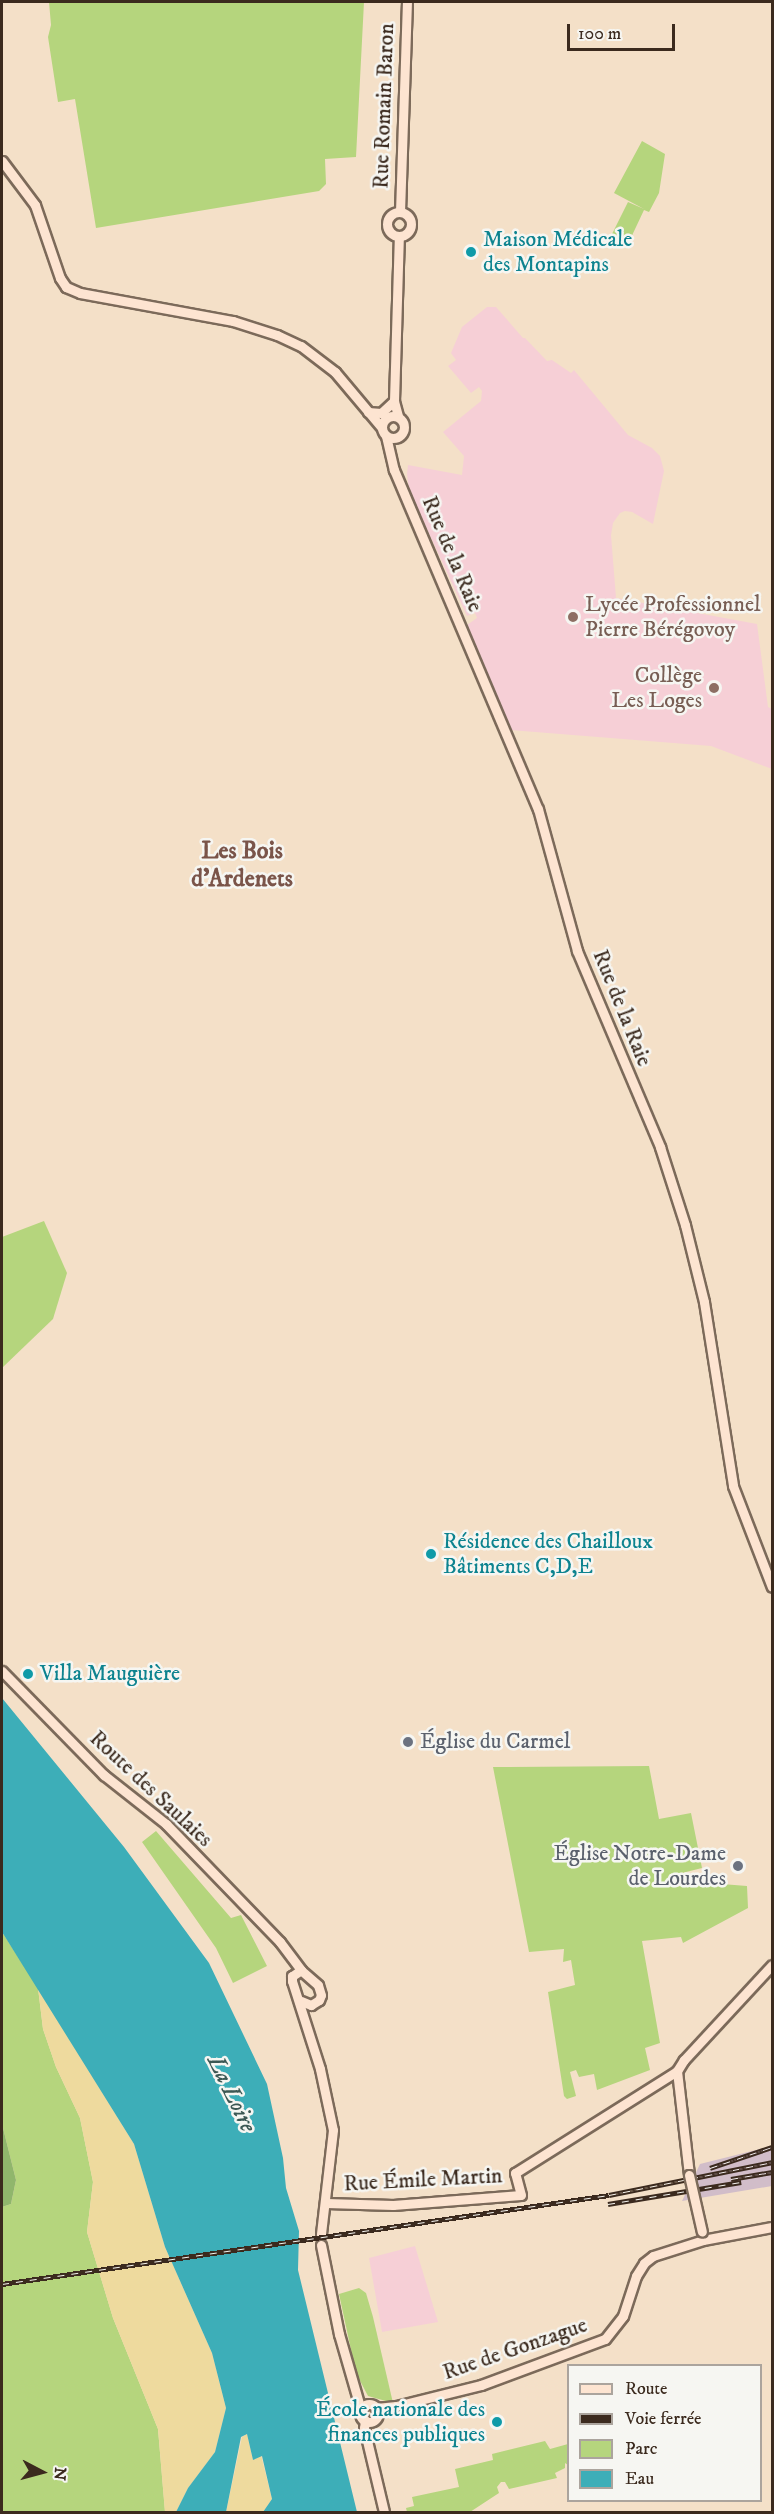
<!DOCTYPE html>
<html>
<head>
<meta charset="utf-8">
<style>
  body { margin:0 }
  #map { position:relative; width:774px; height:2514px; overflow:hidden; background:#f4e0c8; font-family:"IM FELL DW Pica",serif }
  div>[style] { position:absolute }
  .built>* { inset:0; background:#f6cfd6 }
  .industrial>* { inset:0; background:#d1bdc9 }
  .green>* { inset:0; background:#b5d57d }
  .forest>* { inset:0; background:#90b66c }
  .sand>* { inset:0; background:#eeda9e }
  .water>* { inset:0; background:#3daeb8 }
  .roads { filter:drop-shadow(2px 0 #7c6a5a) drop-shadow(-2px 0 #7c6a5a) drop-shadow(0 2px #7c6a5a) drop-shadow(0 -2px #7c6a5a) }
  .secondary>* { height:9px; margin:-4.5px; padding:0 4.5px; transform-origin:4.5px; border-radius:4.5px; background:#fde4d1 }
  .secondary>.ring { margin:-4.5px; padding:0; box-sizing:content-box; background:none; border:9px solid #fde4d1; border-radius:50% }
  .rail>* { height:4.5px; margin-top:-2.25px; transform-origin:0; background:repeating-linear-gradient(90deg,#f6f6f2 0 7px,#3b2a1e 0 14px); box-sizing:border-box; border-block:2px solid #3b2a1e }
  .bridges { filter:drop-shadow(2px 0 #7c6a5a) drop-shadow(-2px 0 #7c6a5a) drop-shadow(0 2px #7c6a5a) drop-shadow(0 -2px #7c6a5a) }
  .secondary-bridge>* { height:9px; margin:-4.5px; padding:0 4.5px; transform-origin:4.5px; border-radius:4.5px; background:#fde4d1 }
  .dots>* { width:16px; height:16px; translate:-50% -50%; box-sizing:border-box; border:3px solid #f6f6f2; border-radius:50% }
  span { translate:-50% -50%; white-space:nowrap; text-align:center; line-height:1.15; -webkit-text-stroke:5px #f6f6f2; paint-order:stroke }
  .street-label { font-size:22px; color:#3b2a1e }
  .culture-label { font-size:22px; color:#0d838f }
  .left { translate:0 -50%; text-align:left }
  .right { translate:-100% -50%; text-align:right }
  .education-label { font-size:22px; color:#785e54 }
  .worship-label { font-size:22px; color:#5b616d }
  .neighbourhood-label { font-size:24px; color:#7a5449; font-weight:700 }
  .water-label { font-size:24px; color:#3c5854; font-style:italic }
  .frame { position:absolute; inset:0; border:3px solid #3b2a1e; pointer-events:none }
  .legend { position:absolute; left:567px; top:2364px; width:195px; height:138px; box-sizing:border-box; background:#f6f6f2; border:2px solid #aba49d; margin:0; padding:8px 10px; list-style:none; font-size:18px; color:#3b2a1e }
  .legend li { display:flex; align-items:center; gap:12px; height:30px }
  .legend b { width:30px; border:2px solid #aba49d }
  .north { position:absolute; left:12px; top:2442px; width:60px; height:60px; -webkit-text-stroke:4px #f6f6f2; paint-order:stroke; rotate:96deg; font-size:16px; font-weight:700; line-height:24px; text-align:center; color:#3b2a1e }
  .north::after { content:''; display:block; margin:auto; width:21px; height:27px; background:#3b2a1e; clip-path:polygon(50% 0,100% 100%,50% 72%,0 100%) }
  .scale { position:absolute; left:567px; top:24px; width:108px; height:27px; box-sizing:border-box; border:3px solid #3b2a1e; border-top:0; padding-left:8px; font-size:18px; line-height:21px; white-space:nowrap; color:#3b2a1e; -webkit-text-stroke:4px #f6f6f2; paint-order:stroke }
</style>
</head>
<body>
<div id="map">
  <div class="built">
    <i style="clip-path:polygon(487px 307px,496px 307px,523px 338px,525px 338px,547px 361px,552px 360px,571px 373px,574px 370px,628px 435px,652px 448px,660px 456px,664px 471px,653px 524px,632px 512px,625px 511px,620px 513px,613px 523px,611px 535px,616px 598px,757px 624px,768px 707px,772px 709px,772px 769px,711px 746px,510px 730px,467px 625px,477px 618px,475px 613px,467px 616px,409px 490px,407px 474px,408px 465px,462px 475px,464px 456px,443px 432px,481px 401px,482px 391px,479px 387px,471px 393px,448px 366px,456px 360px,451px 353px,462px 327px)"></i>
    <i style="clip-path:polygon(415px 2246px,438px 2322px,382px 2332px,369px 2258px)"></i>
  </div>
  <div class="industrial">
    <i style="clip-path:polygon(772px 2146px,772px 2186px,682px 2201px,700px 2164px)"></i>
  </div>
  <div class="green">
    <i style="clip-path:polygon(49px 2px,364px 2px,356px 157px,325px 159px,326px 184px,319px 191px,96px 228px,75px 99px,58px 102px,48px 37px,51px 25px)"></i>
    <i style="clip-path:polygon(642px 141px,665px 154px,659px 193px,649px 212px,644px 210px,628px 244px,611px 236px,628px 202px,644px 209px,614px 193px)"></i>
    <i style="clip-path:polygon(44px 1221px,67px 1273px,53px 1319px,2px 1368px,2px 1237px)"></i>
    <i style="clip-path:polygon(649px 1766px,659px 1819px,691px 1813px,702px 1868px,670px 1876px,672px 1887px,709px 1883px,747px 1886px,748px 1908px,683px 1943px,681px 1937px,642px 1941px,660px 2043px,645px 2048px,650px 2070px,597px 2090px,594px 2074px,579px 2077px,576px 2070px,570px 2072px,576px 2096px,567px 2099px,564px 2096px,548px 1992px,575px 1985px,571px 1960px,563px 1962px,564px 1949px,529px 1952px,493px 1767px)"></i>
    <i style="clip-path:polygon(156px 1831px,231px 1918px,241px 1915px,267px 1966px,233px 1983px,216px 1948px,142px 1842px)"></i>
    <i style="clip-path:polygon(2px 1932px,38px 1988px,43px 2029px,56px 2067px,80px 2118px,93px 2182px,87px 2232px,113px 2318px,158px 2429px,165px 2512px,2px 2512px,2px 2207px,11px 2204px,16px 2180px,2px 2124px)"></i>
    <i style="clip-path:polygon(359px 2288px,366px 2293px,373px 2317px,393px 2403px,368px 2396px,356px 2373px,339px 2294px)"></i>
    <i style="clip-path:polygon(545px 2441px,550px 2449px,568px 2444px,568px 2465px,565px 2463px,565px 2468px,555px 2473px,557px 2478px,509px 2489px,505px 2482px,501px 2482px,497px 2487px,499px 2493px,470px 2512px,407px 2512px,406px 2508px,414px 2506px,412px 2497px,459px 2487px,455px 2469px,493px 2460px,492px 2454px)"></i>
  </div>
  <div class="forest">
    <i style="clip-path:polygon(2px 2124px,16px 2180px,11px 2204px,2px 2207px)"></i>
  </div>
  <div class="sand">
    <i style="clip-path:polygon(38px 1988px,134px 2144px,165px 2247px,212px 2353px,226px 2408px,215px 2452px,188px 2488px,176px 2512px,165px 2512px,158px 2429px,113px 2318px,87px 2232px,93px 2182px,80px 2118px,56px 2067px,43px 2029px)"></i>
    <i style="clip-path:polygon(247px 2434px,253px 2460px,261px 2455px,272px 2499px,263px 2512px,226px 2512px,242px 2437px)"></i>
  </div>
  <div class="water">
    <i style="clip-path:polygon(2px 1698px,124px 1847px,209px 1963px,267px 2084px,283px 2158px,286px 2188px,299px 2231px,298px 2270px,357px 2512px,263px 2512px,272px 2499px,262px 2456px,253px 2460px,247px 2434px,241px 2437px,226px 2512px,176px 2512px,188px 2488px,215px 2452px,226px 2408px,212px 2353px,165px 2247px,134px 2144px,2px 1932px)"></i>
  </div>
  <div class="roads">
    <div class="secondary">
      <i style="left:2px;top:161px;width:55px;rotate:53.1deg"></i>
      <i style="left:35px;top:205px;width:77px;rotate:71.1deg"></i>
      <i style="left:60px;top:278px;width:11px;rotate:56deg"></i>
      <i style="left:66px;top:287px;width:15px;rotate:23deg"></i>
      <i style="left:80px;top:293px;width:156px;rotate:10.4deg"></i>
      <i style="left:233px;top:321px;width:46px;rotate:17.7deg"></i>
      <i style="left:277px;top:335px;width:26px;rotate:25deg"></i>
      <i style="left:301px;top:346px;width:43px;rotate:37.4deg"></i>
      <i style="left:335px;top:372px;width:73px;rotate:50deg"></i>
      <i style="left:400px;top:212px;width:210px;rotate:-88.1deg"></i>
      <i class="ring" style="left:387px;top:212px;width:15px;height:15px"></i>
      <i style="left:368px;top:412px;width:13px;rotate:4deg"></i>
      <i style="left:381px;top:413px;width:18px;rotate:-43deg"></i>
      <i class="ring" style="left:382px;top:416px;width:13px;height:13px"></i>
      <i style="left:398px;top:416px;width:16px;rotate:-105deg"></i>
      <i style="left:394px;top:401px;width:165px;rotate:-88.3deg"></i>
      <i style="left:386px;top:436px;width:35px;rotate:77deg"></i>
      <i style="left:394px;top:470px;width:368px;rotate:67deg"></i>
      <i style="left:538px;top:809px;width:147px;rotate:74.6deg"></i>
      <i style="left:577px;top:951px;width:213px;rotate:67deg"></i>
      <i style="left:660px;top:1147px;width:82px;rotate:72.2deg"></i>
      <i style="left:685px;top:1225px;width:79px;rotate:76.1deg"></i>
      <i style="left:704px;top:1302px;width:186px;rotate:81deg"></i>
      <i style="left:733px;top:1486px;width:108px;rotate:68.9deg"></i>
      <i style="left:2px;top:1671px;width:146px;rotate:45.6deg"></i>
      <i style="left:104px;top:1775px;width:79px;rotate:38.3deg"></i>
      <i style="left:166px;top:1824px;width:164px;rotate:46deg"></i>
      <i style="left:280px;top:1942px;width:35px;rotate:53deg"></i>
      <i style="left:301px;top:2001px;width:11px;rotate:22deg"></i>
      <i style="left:311px;top:2005px;width:9px;rotate:-32deg"></i>
      <i style="left:319px;top:2000px;width:5px;rotate:-68deg"></i>
      <i style="left:321px;top:1995px;width:10px;rotate:-107deg"></i>
      <i style="left:318px;top:1985px;width:23px;rotate:-139deg"></i>
      <i style="left:301px;top:1970px;width:11px;rotate:146deg"></i>
      <i style="left:292px;top:1976px;width:5px;rotate:90deg"></i>
      <i style="left:292px;top:1981px;width:92px;rotate:72.3deg"></i>
      <i style="left:320px;top:2069px;width:62px;rotate:78deg"></i>
      <i style="left:333px;top:2130px;width:105px;rotate:96.6deg"></i>
      <i style="left:677px;top:2071px;width:105px;rotate:83.4deg"></i>
      <i style="left:326px;top:2203px;width:67px;rotate:1.7deg"></i>
      <i style="left:393px;top:2205px;width:128px;rotate:-4.5deg"></i>
      <i style="left:521px;top:2195px;width:23px;rotate:-105deg"></i>
      <i style="left:515px;top:2173px;width:191px;rotate:-32.2deg"></i>
      <i style="left:677px;top:2071px;width:13px;rotate:-58deg"></i>
      <i style="left:684px;top:2060px;width:129px;rotate:-47.2deg"></i>
      <i style="left:321px;top:2245px;width:91px;rotate:78.6deg"></i>
      <i style="left:339px;top:2334px;width:79px;rotate:73.9deg"></i>
      <i class="ring" style="left:360px;top:2404px;width:9px;height:9px"></i>
      <i style="left:376px;top:2408px;width:20px;rotate:-6deg"></i>
      <i style="left:396px;top:2406px;width:88px;rotate:-13.9deg"></i>
      <i style="left:481px;top:2385px;width:132px;rotate:-20.4deg"></i>
      <i style="left:605px;top:2339px;width:29px;rotate:-52deg"></i>
      <i style="left:623px;top:2316px;width:42px;rotate:-72deg"></i>
      <i style="left:636px;top:2276px;width:15px;rotate:-58deg"></i>
      <i style="left:644px;top:2263px;width:11px;rotate:-38deg"></i>
      <i style="left:653px;top:2256px;width:52px;rotate:-17.7deg"></i>
      <i style="left:703px;top:2240px;width:70px;rotate:-10.7deg"></i>
      <i style="left:365px;top:2420px;width:8px;rotate:97deg"></i>
      <i style="left:364px;top:2428px;width:86px;rotate:76.6deg"></i>
    </div>
  </div>
  <div class="rail">
    <i style="left:710px;top:2168px;width:65px;rotate:-18.7deg"></i>
    <i style="left:731px;top:2179px;width:42px;rotate:-9.7deg"></i>
    <i style="left:608px;top:2204px;width:135px;rotate:-9.4deg"></i>
    <i style="left:2px;top:2284px;width:613px;rotate:-8.34deg"></i>
    <i style="left:609px;top:2195px;width:166px;rotate:-11.4deg"></i>
  </div>
  <div class="bridges">
    <div class="secondary-bridge">
      <i style="left:689px;top:2175px;width:58px;rotate:77.2deg"></i>
    </div>
  </div>
  <div class="dots">
    <i style="left:471px;top:252px;background:#0f9aa8"></i>
    <i style="left:573px;top:617px;background:#8d6e63"></i>
    <i style="left:714px;top:688px;background:#8d6e63"></i>
    <i style="left:431px;top:1554px;background:#0f9aa8"></i>
    <i style="left:28px;top:1674px;background:#0f9aa8"></i>
    <i style="left:408px;top:1742px;background:#6b7280"></i>
    <i style="left:738px;top:1866px;background:#6b7280"></i>
    <i style="left:497px;top:2422px;background:#0f9aa8"></i>
  </div>
  <div class="street-label">
    <span style="left:384px;top:106px;rotate:-88deg">Rue Romain Baron</span>
    <span style="left:452px;top:554px;rotate:67deg">Rue de la Raie</span>
    <span style="left:622px;top:1008px;rotate:68deg">Rue de la Raie</span>
    <span style="left:151px;top:1789px;rotate:43deg">Route des Saulaies</span>
    <span style="left:423px;top:2180px;rotate:-3deg">Rue Émile Martin</span>
    <span style="left:515px;top:2349px;rotate:-19deg">Rue de Gonzague</span>
  </div>
  <div class="culture-label">
    <span class="left" style="left:483px;top:252px">Maison Médicale<br>des Montapins</span>
    <span class="left" style="left:443px;top:1554px">Résidence des Chailloux<br>Bâtiments C,D,E</span>
    <span class="left" style="left:40px;top:1674px">Villa Mauguière</span>
    <span class="right" style="left:485px;top:2422px">École nationale des<br>finances publiques</span>
  </div>
  <div class="education-label">
    <span class="left" style="left:585px;top:617px">Lycée Professionnel<br>Pierre Bérégovoy</span>
    <span class="right" style="left:702px;top:688px">Collège<br>Les Loges</span>
  </div>
  <div class="worship-label">
    <span class="left" style="left:420px;top:1742px">Église du Carmel</span>
    <span class="right" style="left:726px;top:1866px">Église Notre-Dame<br>de Lourdes</span>
  </div>
  <div class="neighbourhood-label">
    <span style="left:242px;top:866px">Les Bois<br>d'Ardenets</span>
  </div>
  <div class="water-label">
    <span style="left:231px;top:2094px;rotate:64deg">La Loire</span>
  </div>
  <div class="frame"></div>
  <ul class="legend">
  <li><b style="height:8px;background:#fde4d1"></b>Route</li>
  <li><b style="height:8px;background:#3b2a1e"></b>Voie ferrée</li>
  <li><b style="height:16px;background:#b5d57d"></b>Parc</li>
  <li><b style="height:16px;background:#3daeb8"></b>Eau</li>
  </ul>
  <div class="north">N</div>
  <div class="scale">100 m</div>
</div>
</body>
</html>
